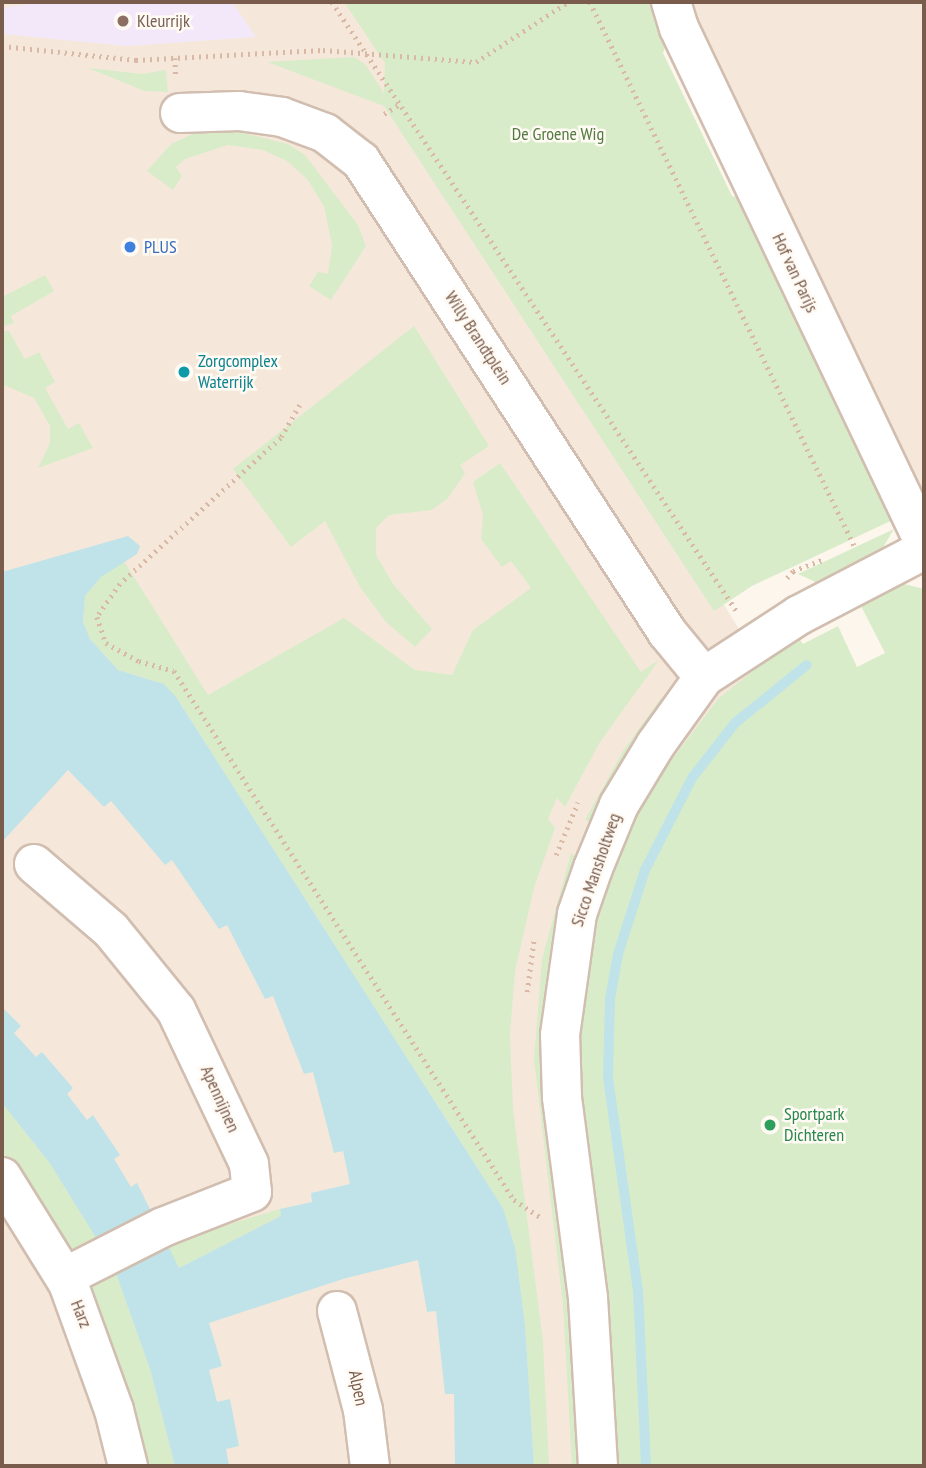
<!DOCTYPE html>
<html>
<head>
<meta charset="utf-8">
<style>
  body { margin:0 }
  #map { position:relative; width:926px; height:1468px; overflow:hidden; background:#fdf6ec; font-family:"PT Sans Narrow",sans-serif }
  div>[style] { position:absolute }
  .residential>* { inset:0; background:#f5e8da }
  .education>* { inset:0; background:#f3e8fa }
  .green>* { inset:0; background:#d8ecc9 }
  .water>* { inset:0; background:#bfe3e8 }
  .stream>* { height:10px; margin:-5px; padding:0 5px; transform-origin:5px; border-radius:5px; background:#bfe3e8 }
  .path>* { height:4.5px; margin-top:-2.25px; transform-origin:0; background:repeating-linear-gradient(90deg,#d9b8a5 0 2px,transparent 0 7px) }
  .roads { filter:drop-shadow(2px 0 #d1beb0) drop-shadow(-2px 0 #d1beb0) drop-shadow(0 2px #d1beb0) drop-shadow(0 -2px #d1beb0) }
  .minor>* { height:38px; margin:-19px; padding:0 19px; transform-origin:19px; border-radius:19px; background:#fff }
  .dots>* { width:19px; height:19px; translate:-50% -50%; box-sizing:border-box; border:4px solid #fffaf3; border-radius:50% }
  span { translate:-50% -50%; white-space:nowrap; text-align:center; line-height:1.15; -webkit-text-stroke:5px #fffaf3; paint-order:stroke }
  .education-label { font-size:18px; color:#785e54 }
  .left { translate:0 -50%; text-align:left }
  .park-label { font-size:18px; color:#537a41 }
  .shop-label { font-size:18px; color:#366cbe }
  .street-label { font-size:18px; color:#7a5c4d }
  .culture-label { font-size:18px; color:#0d838f }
  .leisure-label { font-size:18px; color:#27864d }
  .frame { position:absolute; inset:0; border:4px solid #7a5c4d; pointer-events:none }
</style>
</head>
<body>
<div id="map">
  <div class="residential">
    <i style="clip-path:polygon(2px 2px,353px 2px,771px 681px,639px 1466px,2px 1466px)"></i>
    <i style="clip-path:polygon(659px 2px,924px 2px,924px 540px)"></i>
  </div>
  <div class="education">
    <i style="clip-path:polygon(43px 2px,232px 2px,256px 37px,127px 46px,2px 34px,2px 8px)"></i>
  </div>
  <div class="green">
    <i style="clip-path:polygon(344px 2px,649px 2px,668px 38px,663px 53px,732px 196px,745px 199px,897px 518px,752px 586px,714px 611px,384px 106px,267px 62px,354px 57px,365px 64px,384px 93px,385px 63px)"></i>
    <i style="clip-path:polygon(88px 68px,142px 74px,166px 70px,168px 92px,145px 91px)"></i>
    <i style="clip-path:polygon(231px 130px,288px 144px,305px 155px,358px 225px,366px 246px,331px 300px,309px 286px,318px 272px,328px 274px,332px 245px,324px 206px,307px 179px,287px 161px,263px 150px,228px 145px,185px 159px,176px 167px,182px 176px,173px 190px,147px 171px,171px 144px,197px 132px)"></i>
    <i style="clip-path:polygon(45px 275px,54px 291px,11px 316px,14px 323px,2px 327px,2px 297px)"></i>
    <i style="clip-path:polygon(414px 326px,489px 446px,460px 465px,465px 473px,448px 498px,432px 510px,389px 515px,376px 528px,376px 555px,393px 584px,432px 629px,415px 647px,386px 622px,360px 587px,325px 521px,291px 547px,233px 469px)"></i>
    <i style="clip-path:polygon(2px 331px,9px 331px,25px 359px,39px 352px,55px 382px,45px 388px,68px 429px,79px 423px,93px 448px,38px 468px,50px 443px,50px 426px,34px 398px,4px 385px)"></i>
    <i style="clip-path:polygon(500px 463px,641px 672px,659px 660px,600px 742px,565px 807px,557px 798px,551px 811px,548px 819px,555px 828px,534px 888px,515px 971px,510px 1035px,513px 1109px,543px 1341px,549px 1466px,534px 1466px,525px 1324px,515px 1247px,503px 1208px,176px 697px,152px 680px,118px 670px,90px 639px,83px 622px,85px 596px,101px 577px,124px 561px,208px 695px,344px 618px,415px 670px,452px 675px,473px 630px,531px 588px,511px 561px,502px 567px,481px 539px,483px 515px,473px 482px)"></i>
    <i style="clip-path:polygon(894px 529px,879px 554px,820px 584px,798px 574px)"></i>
    <i style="clip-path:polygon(900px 583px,924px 589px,924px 1466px,613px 1466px,574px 1058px,593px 913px,626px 831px,652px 786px,718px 699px,797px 635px,803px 644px,838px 626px,857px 667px,885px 653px,859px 602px)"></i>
    <i style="clip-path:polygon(661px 698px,667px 701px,593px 823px,585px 820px,623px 751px)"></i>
    <i style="clip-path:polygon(571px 853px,578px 859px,553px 948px,543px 1046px,573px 1307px,581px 1466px,572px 1466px,563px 1305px,534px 1059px,542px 959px)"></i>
    <i style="clip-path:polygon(2px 1103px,49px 1162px,102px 1246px,76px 1251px,67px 1247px,2px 1151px)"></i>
    <i style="clip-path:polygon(280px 1209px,281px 1216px,179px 1268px,164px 1239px,221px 1214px,227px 1225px)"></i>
    <i style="clip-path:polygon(113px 1265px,150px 1369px,175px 1466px,142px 1466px,90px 1290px,93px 1281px)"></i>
  </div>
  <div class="water">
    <i style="clip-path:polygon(128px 536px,140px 546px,137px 554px,101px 577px,85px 596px,83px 622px,90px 639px,118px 670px,164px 684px,176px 697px,503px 1208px,515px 1247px,525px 1324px,534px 1466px,455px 1466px,454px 1394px,445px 1394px,436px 1311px,427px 1312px,418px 1260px,343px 1279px,209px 1323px,222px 1366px,209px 1370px,217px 1402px,230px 1399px,239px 1446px,226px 1449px,229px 1466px,175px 1466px,150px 1369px,113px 1265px,49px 1162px,2px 1103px,2px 1007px,21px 1026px,14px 1033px,36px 1057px,42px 1052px,73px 1088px,67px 1094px,87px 1120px,93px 1115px,120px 1155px,114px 1159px,131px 1187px,137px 1183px,179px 1268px,281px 1216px,280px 1209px,312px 1202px,311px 1193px,350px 1184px,343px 1151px,334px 1153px,313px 1072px,304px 1074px,273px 996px,265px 999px,227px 925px,219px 929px,172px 860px,165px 865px,111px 801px,104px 807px,68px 770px,2px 842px,2px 572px)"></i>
  </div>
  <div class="stream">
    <i style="left:646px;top:1466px;width:175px;rotate:-92.6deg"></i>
    <i style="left:638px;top:1291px;width:216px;rotate:-98deg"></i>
    <i style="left:608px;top:1077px;width:78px;rotate:-88.5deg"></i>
    <i style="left:610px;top:999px;width:46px;rotate:-79.9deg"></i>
    <i style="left:618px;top:954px;width:88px;rotate:-72.2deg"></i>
    <i style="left:645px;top:870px;width:103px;rotate:-62.9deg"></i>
    <i style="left:692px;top:778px;width:70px;rotate:-52deg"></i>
    <i style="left:735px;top:723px;width:92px;rotate:-38.9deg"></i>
  </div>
  <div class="path">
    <i style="left:332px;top:2px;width:734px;rotate:56.4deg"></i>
    <i style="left:590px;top:2px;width:604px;rotate:64.07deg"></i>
    <i style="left:2px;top:46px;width:135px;rotate:6deg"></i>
    <i style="left:136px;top:60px;width:187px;rotate:-3.1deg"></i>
    <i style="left:323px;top:50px;width:153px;rotate:4.5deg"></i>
    <i style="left:476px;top:62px;width:110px;rotate:-33.1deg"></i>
    <i style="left:175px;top:58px;width:20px;rotate:87deg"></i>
    <i style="left:384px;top:114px;width:19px;rotate:-32deg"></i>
    <i style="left:300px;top:405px;width:38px;rotate:120deg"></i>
    <i style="left:281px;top:438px;width:217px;rotate:137.8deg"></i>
    <i style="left:120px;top:584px;width:40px;rotate:124.9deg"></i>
    <i style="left:97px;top:617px;width:28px;rotate:71deg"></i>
    <i style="left:106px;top:643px;width:38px;rotate:29deg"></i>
    <i style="left:139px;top:661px;width:36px;rotate:16deg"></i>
    <i style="left:174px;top:671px;width:629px;rotate:57.27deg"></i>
    <i style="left:514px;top:1200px;width:33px;rotate:33deg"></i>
    <i style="left:787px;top:578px;width:9px;rotate:-49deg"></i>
    <i style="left:793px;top:571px;width:31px;rotate:-21deg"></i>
    <i style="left:556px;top:855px;width:57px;rotate:-67.5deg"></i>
    <i style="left:527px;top:992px;width:54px;rotate:-82.6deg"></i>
  </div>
  <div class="roads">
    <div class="minor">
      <i style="left:671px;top:2px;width:27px;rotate:73deg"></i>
      <i style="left:679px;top:28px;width:569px;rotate:64.52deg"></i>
      <i style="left:180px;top:113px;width:59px;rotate:-1.9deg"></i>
      <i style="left:239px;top:111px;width:43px;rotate:7.9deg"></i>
      <i style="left:282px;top:117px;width:46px;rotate:20.4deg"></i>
      <i style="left:325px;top:133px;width:46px;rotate:37.9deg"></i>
      <i style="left:361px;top:161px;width:562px;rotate:56.99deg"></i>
      <i style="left:667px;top:632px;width:58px;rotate:50.6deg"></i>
      <i style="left:34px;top:864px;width:101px;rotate:40.6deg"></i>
      <i style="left:111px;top:930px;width:103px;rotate:50.9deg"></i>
      <i style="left:176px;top:1010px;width:170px;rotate:64.6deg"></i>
      <i style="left:249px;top:1164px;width:28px;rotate:84deg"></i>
      <i style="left:252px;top:1192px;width:96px;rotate:158.5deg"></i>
      <i style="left:163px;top:1227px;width:110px;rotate:153deg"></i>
      <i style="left:2px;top:1177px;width:125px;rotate:58.1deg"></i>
      <i style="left:68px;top:1283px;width:135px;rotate:70.1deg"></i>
      <i style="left:114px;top:1410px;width:58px;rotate:76deg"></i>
      <i style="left:337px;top:1311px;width:102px;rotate:75.3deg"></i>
      <i style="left:363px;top:1410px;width:56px;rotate:82.9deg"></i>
      <i style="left:598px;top:1466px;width:168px;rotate:-93.4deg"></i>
      <i style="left:588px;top:1298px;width:203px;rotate:-97.4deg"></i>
      <i style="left:562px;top:1097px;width:62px;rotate:-91.8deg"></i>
      <i style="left:560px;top:1035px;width:122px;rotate:-82deg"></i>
      <i style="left:577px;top:914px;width:49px;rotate:-70.8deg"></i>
      <i style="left:593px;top:868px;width:68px;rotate:-67.6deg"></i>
      <i style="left:619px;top:805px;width:71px;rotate:-58.8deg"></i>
      <i style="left:656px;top:744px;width:82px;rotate:-54.4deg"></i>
      <i style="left:704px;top:677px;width:113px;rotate:-33.1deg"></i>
      <i style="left:799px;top:615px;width:141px;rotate:-27.5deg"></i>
    </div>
  </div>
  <div class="dots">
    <i style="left:123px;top:21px;background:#8d6e63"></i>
    <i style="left:130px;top:247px;background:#3f7fe0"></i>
    <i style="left:184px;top:372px;background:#0f9aa8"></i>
    <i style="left:770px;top:1125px;background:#2e9e5b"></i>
  </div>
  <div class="education-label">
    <span class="left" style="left:137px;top:21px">Kleurrijk</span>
  </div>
  <div class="park-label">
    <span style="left:558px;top:134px">De Groene Wig</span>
  </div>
  <div class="shop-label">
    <span class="left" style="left:144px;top:247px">PLUS</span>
  </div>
  <div class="street-label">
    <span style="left:795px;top:273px;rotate:65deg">Hof van Parijs</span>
    <span style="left:478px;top:338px;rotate:57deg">Willy Brandtplein</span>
    <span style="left:596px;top:870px;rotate:-71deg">Sicco Mansholtweg</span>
    <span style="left:220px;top:1099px;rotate:66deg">Apennijnen</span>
    <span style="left:81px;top:1314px;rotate:68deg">Harz</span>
    <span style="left:358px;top:1388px;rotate:78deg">Alpen</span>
  </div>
  <div class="culture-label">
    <span class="left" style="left:198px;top:372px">Zorgcomplex<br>Waterrijk</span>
  </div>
  <div class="leisure-label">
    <span class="left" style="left:784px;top:1125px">Sportpark<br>Dichteren</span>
  </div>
  <div class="frame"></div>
</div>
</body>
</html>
